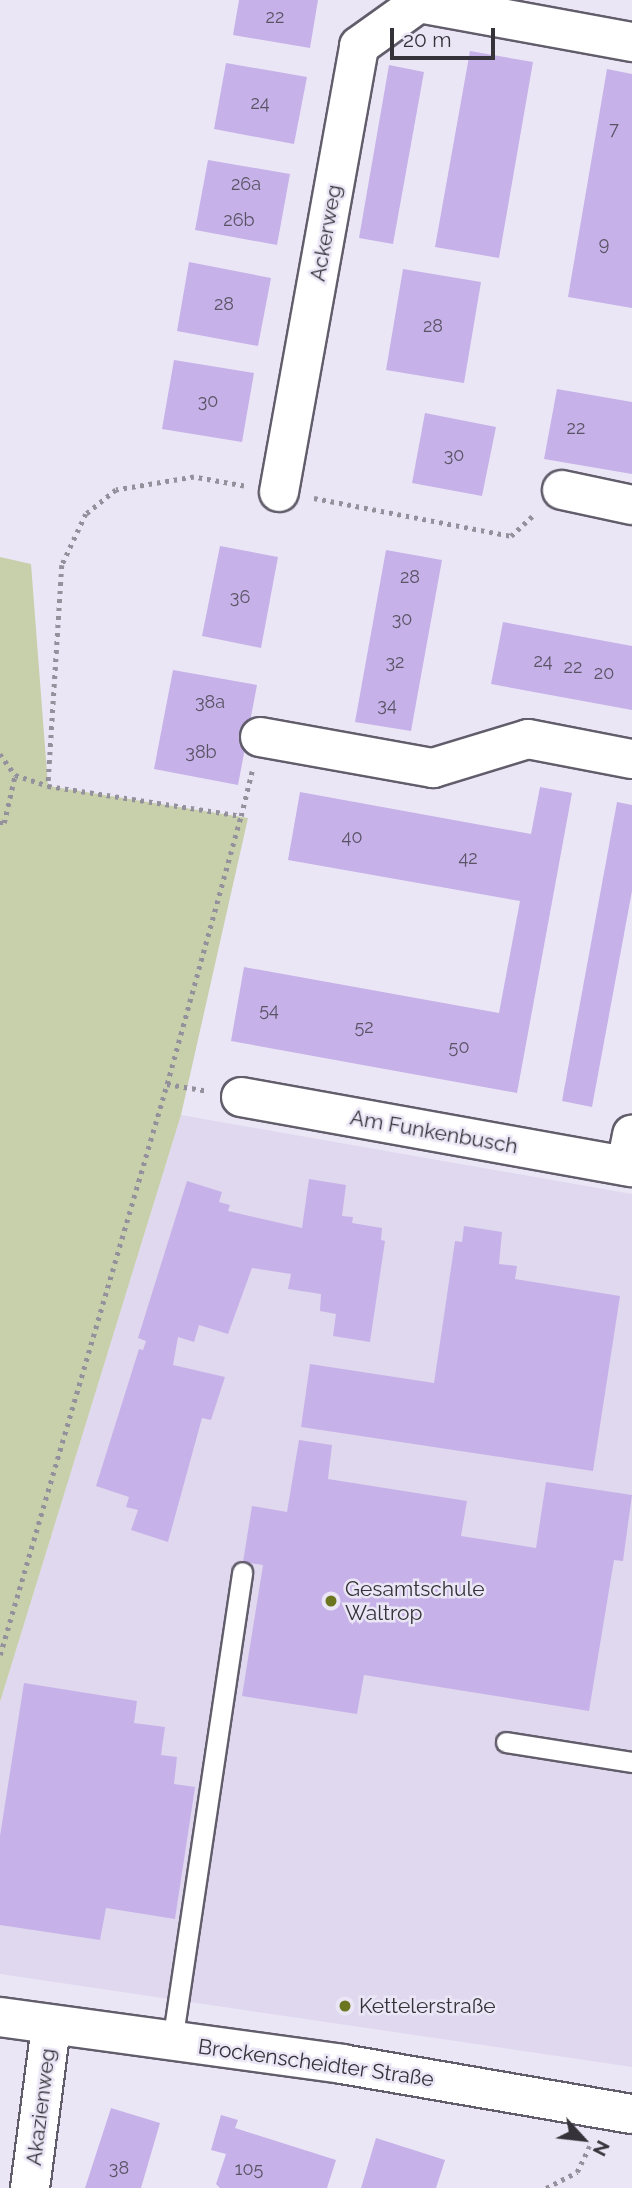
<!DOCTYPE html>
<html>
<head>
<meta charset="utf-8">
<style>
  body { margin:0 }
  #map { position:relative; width:632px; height:2188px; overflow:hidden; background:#ebe6f6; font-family:Raleway,sans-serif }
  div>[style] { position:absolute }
  .built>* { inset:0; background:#e0d8ef }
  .green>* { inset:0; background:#c8cfab }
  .building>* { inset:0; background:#c6b2e8 }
  .path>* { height:4.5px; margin-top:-2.25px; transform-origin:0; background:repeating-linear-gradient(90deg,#94909c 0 3.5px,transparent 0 8.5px) }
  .roads { filter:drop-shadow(2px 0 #625d6b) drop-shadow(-2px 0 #625d6b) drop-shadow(0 2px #625d6b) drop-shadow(0 -2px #625d6b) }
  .service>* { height:19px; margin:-9.5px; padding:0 9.5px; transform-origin:9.5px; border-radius:9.5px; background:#fff }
  .minor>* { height:38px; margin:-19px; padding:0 19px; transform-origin:19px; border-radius:19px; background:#fff }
  .tertiary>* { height:38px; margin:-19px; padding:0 19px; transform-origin:19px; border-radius:19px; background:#fff }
  .dots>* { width:19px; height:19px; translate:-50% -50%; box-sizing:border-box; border:4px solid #ebe6f6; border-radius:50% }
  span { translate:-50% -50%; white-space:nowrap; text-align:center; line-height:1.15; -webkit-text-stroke:5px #ebe6f6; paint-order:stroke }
  .number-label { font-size:18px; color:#595365 }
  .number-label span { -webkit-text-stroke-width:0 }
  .street-label { font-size:21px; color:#353339 }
  .poi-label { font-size:21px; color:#353339 }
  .left { translate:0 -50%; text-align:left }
  .north { position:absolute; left:548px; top:2104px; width:70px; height:70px; -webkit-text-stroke:5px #ebe6f6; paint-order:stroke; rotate:117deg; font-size:19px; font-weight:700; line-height:28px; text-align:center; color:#353339 }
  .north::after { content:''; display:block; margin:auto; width:24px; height:32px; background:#353339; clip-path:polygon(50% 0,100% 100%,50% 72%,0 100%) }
  .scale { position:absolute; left:390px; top:28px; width:105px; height:32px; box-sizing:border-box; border:4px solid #353339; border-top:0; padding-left:9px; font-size:21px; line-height:24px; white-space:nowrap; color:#353339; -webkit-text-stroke:5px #ebe6f6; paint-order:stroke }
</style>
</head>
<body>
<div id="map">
  <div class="built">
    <i style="clip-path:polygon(181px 1115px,632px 1194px,632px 2067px,0 1974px,0 1702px)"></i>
  </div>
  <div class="green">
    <i style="clip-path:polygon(0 557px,31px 564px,48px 786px,248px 818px,181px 1115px,0 1702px)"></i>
  </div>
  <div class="building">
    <i style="clip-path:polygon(239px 0,318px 0,310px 48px,233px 35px)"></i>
    <i style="clip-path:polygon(470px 51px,533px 62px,499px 258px,435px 247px)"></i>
    <i style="clip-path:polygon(226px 63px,307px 77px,294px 144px,214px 129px)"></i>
    <i style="clip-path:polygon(389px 65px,424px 72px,393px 244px,359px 238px)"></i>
    <i style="clip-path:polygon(607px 69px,632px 74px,632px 308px,568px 297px)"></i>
    <i style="clip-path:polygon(208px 160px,290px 174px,277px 245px,195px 230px)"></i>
    <i style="clip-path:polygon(189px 262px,271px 278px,258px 346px,177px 331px)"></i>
    <i style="clip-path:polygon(403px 269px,481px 282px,464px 383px,386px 370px)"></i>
    <i style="clip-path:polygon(174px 360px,254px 373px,242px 442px,162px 429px)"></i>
    <i style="clip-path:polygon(557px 389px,632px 402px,632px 474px,544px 459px)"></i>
    <i style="clip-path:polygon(425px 413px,496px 427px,482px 496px,412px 483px)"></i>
    <i style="clip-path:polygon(220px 546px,278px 557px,261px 648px,202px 636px)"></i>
    <i style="clip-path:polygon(386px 550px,442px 560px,411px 731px,355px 722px)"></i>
    <i style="clip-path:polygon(503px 622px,632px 646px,632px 710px,491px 684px)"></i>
    <i style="clip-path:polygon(173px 670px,257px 685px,238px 785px,154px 769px)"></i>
    <i style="clip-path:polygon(540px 787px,572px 793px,517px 1093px,231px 1041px,244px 967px,499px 1013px,520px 901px,288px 860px,300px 792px,531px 834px)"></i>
    <i style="clip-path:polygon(617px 802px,632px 805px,632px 891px,592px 1107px,562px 1101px)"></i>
    <i style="clip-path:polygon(309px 1179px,346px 1185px,342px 1216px,353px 1217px,352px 1223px,382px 1228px,381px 1240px,385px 1241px,370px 1342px,333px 1336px,336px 1314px,320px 1311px,321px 1294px,288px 1289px,291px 1274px,252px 1268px,228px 1334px,199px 1325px,194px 1342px,178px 1337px,173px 1365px,225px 1377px,211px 1420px,202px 1418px,168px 1542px,131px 1530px,138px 1510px,126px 1507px,129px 1497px,96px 1486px,139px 1349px,143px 1350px,146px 1341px,138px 1338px,187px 1181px,222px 1192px,219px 1202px,230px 1205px,228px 1211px,302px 1228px)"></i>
    <i style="clip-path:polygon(464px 1226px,502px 1232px,499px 1264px,517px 1266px,515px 1279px,620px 1296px,593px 1471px,301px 1427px,310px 1364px,434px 1383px,455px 1241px,462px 1242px)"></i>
    <i style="clip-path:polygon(299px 1440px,332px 1445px,328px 1479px,467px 1501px,461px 1536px,536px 1548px,546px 1482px,632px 1495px,623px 1561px,614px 1560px,589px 1711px,364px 1675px,357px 1714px,242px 1696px,263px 1565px,243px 1562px,252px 1506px,287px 1512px)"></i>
    <i style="clip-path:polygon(24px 1683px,137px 1701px,134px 1723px,165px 1727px,161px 1755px,177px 1757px,174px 1784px,195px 1787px,175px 1919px,106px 1908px,100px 1940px,0 1925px,0 1836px)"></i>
    <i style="clip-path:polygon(111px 2108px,160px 2123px,141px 2188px,85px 2188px)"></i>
    <i style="clip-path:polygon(221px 2115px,238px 2120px,235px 2128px,336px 2160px,327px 2188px,220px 2188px,216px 2184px,226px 2154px,211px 2150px)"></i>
    <i style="clip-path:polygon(376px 2138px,445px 2160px,436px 2188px,361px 2188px)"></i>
  </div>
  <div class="path">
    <i style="left:244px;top:486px;width:51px;rotate:-169.8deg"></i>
    <i style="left:194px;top:477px;width:79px;rotate:170.5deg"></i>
    <i style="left:116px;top:490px;width:38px;rotate:141deg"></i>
    <i style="left:86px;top:514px;width:56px;rotate:115.2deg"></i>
    <i style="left:62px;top:565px;width:221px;rotate:93.6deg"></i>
    <i style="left:48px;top:786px;width:195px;rotate:8.8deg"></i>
    <i style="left:241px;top:816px;width:46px;rotate:-76.3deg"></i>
    <i style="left:314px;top:498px;width:201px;rotate:10.9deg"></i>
    <i style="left:511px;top:536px;width:33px;rotate:-43deg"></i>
    <i style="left:0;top:754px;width:26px;rotate:54deg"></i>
    <i style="left:15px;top:775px;width:35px;rotate:18deg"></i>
    <i style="left:0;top:823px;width:4px"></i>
    <i style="left:4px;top:823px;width:49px;rotate:-77.1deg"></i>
    <i style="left:167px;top:1084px;width:42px;rotate:9.7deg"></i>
    <i style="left:0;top:1655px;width:595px;rotate:-73.7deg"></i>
    <i style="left:167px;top:1084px;width:278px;rotate:-74.6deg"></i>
    <i style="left:546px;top:2188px;width:35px;rotate:-27deg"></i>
    <i style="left:577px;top:2172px;width:32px;rotate:-64deg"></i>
  </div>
  <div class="roads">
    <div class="service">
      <i style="left:506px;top:1742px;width:128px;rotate:9deg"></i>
      <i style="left:172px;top:2042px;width:475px;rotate:-81.5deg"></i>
    </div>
    <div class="minor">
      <i style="left:562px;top:490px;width:72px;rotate:12.1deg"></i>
      <i style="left:279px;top:492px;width:453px;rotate:-79.8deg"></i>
      <i style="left:359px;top:46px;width:74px;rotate:-35.6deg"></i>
      <i style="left:419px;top:3px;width:217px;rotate:10.4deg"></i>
      <i style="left:260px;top:737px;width:176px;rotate:10.2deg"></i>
      <i style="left:433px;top:768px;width:99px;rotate:-17deg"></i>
      <i style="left:528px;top:739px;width:106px;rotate:10.9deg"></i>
      <i style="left:241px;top:1097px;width:397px;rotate:10.2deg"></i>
      <i style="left:626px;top:1166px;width:32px;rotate:-79deg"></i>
      <i style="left:30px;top:2188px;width:163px;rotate:-82.6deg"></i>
    </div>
    <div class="tertiary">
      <i style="left:0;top:2017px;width:345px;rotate:7.8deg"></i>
      <i style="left:342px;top:2064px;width:294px;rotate:9.8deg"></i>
    </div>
  </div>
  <div class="dots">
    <i style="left:331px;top:1601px;background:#6c7621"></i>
    <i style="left:345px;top:2006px;background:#6c7621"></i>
  </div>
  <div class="number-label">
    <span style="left:275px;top:17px">22</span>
    <span style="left:260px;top:103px">24</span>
    <span style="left:614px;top:129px">7</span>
    <span style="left:246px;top:184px">26a</span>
    <span style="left:239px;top:220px">26b</span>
    <span style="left:604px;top:244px">9</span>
    <span style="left:224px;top:304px">28</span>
    <span style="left:433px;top:326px">28</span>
    <span style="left:208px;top:401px">30</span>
    <span style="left:576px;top:428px">22</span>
    <span style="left:454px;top:455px">30</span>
    <span style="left:410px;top:577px">28</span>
    <span style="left:240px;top:597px">36</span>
    <span style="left:402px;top:619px">30</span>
    <span style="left:543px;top:661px">24</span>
    <span style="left:395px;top:662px">32</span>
    <span style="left:573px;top:667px">22</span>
    <span style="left:604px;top:673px">20</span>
    <span style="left:210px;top:702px">38a</span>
    <span style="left:387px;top:705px">34</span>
    <span style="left:201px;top:752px">38b</span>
    <span style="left:352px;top:837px">40</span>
    <span style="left:468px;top:858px">42</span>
    <span style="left:269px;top:1010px">54</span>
    <span style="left:364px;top:1027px">52</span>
    <span style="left:459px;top:1047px">50</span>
    <span style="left:119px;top:2168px">38</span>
    <span style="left:249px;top:2169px">105</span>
  </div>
  <div class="street-label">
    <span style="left:326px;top:233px;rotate:-80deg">Ackerweg</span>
    <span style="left:434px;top:1132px;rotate:10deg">Am Funkenbusch</span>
    <span style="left:316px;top:2063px;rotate:8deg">Brockenscheidter Straße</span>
    <span style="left:41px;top:2107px;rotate:-83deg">Akazienweg</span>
  </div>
  <div class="poi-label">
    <span class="left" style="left:345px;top:1601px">Gesamtschule<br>Waltrop</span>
    <span class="left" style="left:359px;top:2006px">Kettelerstraße</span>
  </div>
  <div class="north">N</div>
  <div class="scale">20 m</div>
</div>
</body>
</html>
